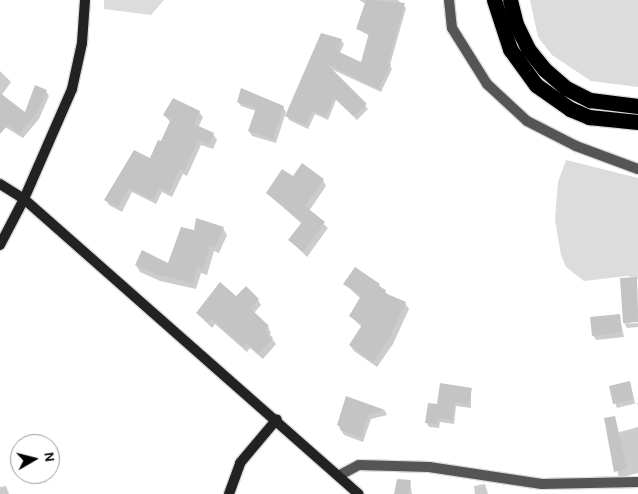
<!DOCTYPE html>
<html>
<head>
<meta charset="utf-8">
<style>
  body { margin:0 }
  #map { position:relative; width:638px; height:494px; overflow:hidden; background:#fff; font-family:Karla,sans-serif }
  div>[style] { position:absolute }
  .green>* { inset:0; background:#dcdcdc }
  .shadow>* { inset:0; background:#0003 }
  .building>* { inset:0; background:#c4c4c4 }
  .roads { filter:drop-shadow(1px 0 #dbdbdb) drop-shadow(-1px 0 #dbdbdb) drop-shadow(0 1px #dbdbdb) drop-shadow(0 -1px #dbdbdb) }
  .street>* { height:10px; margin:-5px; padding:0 5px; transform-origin:5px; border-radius:5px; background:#555 }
  .secondary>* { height:10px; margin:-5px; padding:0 5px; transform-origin:5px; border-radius:5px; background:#222 }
  .highway>* { height:15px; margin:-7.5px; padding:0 7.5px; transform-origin:7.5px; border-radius:7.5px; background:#000 }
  span { translate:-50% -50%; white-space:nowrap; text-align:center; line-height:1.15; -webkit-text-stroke:4px #fff; paint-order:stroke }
  .north { position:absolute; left:10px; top:434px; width:50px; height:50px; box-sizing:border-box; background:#fff; border:1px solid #999; border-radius:50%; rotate:82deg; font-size:14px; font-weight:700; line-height:20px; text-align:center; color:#000 }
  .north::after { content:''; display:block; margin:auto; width:18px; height:22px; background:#000; clip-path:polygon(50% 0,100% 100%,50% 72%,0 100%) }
</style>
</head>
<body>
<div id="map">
  <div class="green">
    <i style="clip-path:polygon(104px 0,164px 0,151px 15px,104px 9px)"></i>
    <i style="clip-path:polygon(530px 0,638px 0,638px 87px,591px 81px,552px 55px,538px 37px)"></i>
    <i style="clip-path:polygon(566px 160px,638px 178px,638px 279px,627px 276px,584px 281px,566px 267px,561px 255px,555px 220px,558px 182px)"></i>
  </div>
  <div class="shadow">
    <i style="clip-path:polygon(359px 0,398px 0,406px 8px,390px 65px,392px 69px,381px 92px,329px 68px,368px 109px,357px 120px,336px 100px,328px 120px,315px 114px,308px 129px,289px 120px,287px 116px,341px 40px,344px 44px,340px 53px,361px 63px,370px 36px,357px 29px,366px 4px)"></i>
    <i style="clip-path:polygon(0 71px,11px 82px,1px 96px,25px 114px,46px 91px,49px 96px,39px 119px,23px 138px,0 124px)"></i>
    <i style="clip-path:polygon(238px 102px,283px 107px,286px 112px,276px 143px,252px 136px,249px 131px,256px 111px,241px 106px)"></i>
    <i style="clip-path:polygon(199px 112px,203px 117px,198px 128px,213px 134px,217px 140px,213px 149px,201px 145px,187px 176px,183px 174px,172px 197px,162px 192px,156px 204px,132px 192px,122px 212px,109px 205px,106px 200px,150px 159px,162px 143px,171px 123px,164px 115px)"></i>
    <i style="clip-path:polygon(293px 178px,323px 180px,326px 186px,309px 211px,328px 228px,307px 257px,290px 240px,302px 224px,267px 193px)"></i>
    <i style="clip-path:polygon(223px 228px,227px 235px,219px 253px,214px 251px,207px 275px,201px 273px,196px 289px,160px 281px,140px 272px,136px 265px,169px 265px,195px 232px)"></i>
    <i style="clip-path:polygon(637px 279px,638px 321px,625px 324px,624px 323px)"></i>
    <i style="clip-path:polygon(345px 284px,379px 285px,388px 295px,405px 303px,409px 309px,393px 344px,377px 367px,354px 351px,350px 345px,362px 327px,350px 316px,361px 299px)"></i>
    <i style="clip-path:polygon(236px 298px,258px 300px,261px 305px,254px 313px,268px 327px,271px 333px,269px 335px,276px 344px,263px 359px,250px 348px,247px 352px,215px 324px,212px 328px,197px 313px)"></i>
    <i style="clip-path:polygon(619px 315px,624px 337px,596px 340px,593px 335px)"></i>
    <i style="clip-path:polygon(638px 323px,638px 327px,627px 328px,625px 324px)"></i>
    <i style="clip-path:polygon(629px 382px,635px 403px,638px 403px,638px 406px,637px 403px,617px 408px,615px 403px)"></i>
    <i style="clip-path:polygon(471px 389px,471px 408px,456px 406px,454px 424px,440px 422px,439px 428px,429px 427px,427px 423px)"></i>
    <i style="clip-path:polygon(347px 398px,385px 411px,387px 415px,371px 419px,363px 442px,344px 435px,338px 425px)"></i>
    <i style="clip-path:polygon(638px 427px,638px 473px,619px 478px,609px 435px)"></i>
    <i style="clip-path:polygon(410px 482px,412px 494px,396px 494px)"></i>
    <i style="clip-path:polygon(485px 484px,488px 494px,475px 494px,474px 486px)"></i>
    <i style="clip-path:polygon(6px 486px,9px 494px,0 494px,0 487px)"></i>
  </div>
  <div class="building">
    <i style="clip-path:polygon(366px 0,405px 3px,388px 63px,391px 64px,378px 89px,327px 64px,367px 104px,354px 116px,334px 97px,326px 116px,312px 111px,305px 125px,285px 116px,321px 33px,342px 39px,337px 51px,361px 62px,369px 33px,356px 29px)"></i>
    <i style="clip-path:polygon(35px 85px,47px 90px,37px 113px,19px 134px,8px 125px,0 134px,0 93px,25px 112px)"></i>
    <i style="clip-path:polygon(241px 88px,284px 106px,273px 139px,248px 131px,256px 108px,237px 102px)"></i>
    <i style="clip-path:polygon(173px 98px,200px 111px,194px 124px,214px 133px,209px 144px,198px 140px,184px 171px,180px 169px,169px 192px,159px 188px,153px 200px,129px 188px,118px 207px,104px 200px,134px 150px,150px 158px,158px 140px,161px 141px,171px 119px,163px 115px)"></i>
    <i style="clip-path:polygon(302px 163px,324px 179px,305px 206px,325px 222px,303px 252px,288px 240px,302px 222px,266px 193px,282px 169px,293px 176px)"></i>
    <i style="clip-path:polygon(196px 218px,224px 227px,215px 247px,210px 245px,203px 269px,197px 267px,193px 283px,155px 274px,135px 265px,142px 250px,168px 263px,181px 227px,194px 230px)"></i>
    <i style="clip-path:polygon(355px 267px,380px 284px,378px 286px,386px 290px,385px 293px,406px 302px,390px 337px,373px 362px,349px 345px,362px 325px,349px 316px,361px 296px,343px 284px)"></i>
    <i style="clip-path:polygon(637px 277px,638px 322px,623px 323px,620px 278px)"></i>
    <i style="clip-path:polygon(220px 282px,236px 296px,246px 286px,259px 299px,250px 308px,269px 326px,265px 330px,273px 338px,259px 354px,247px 343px,243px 347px,212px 319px,208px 323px,196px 313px)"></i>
    <i style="clip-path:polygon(620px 314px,622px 332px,592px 336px,590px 317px)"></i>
    <i style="clip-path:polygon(630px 381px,634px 399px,613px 404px,609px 386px)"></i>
    <i style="clip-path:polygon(440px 383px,472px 388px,469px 405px,455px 402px,452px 420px,438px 418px,437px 424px,425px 423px,428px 403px,437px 404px)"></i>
    <i style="clip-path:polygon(346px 396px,385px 410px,369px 414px,361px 437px,340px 430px,341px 427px,337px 425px)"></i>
    <i style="clip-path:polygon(615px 416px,627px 469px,614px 472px,604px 418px)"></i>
    <i style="clip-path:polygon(397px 479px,411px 480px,409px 494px,394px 494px)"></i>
  </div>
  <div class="roads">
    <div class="street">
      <i style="left:449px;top:0;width:28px;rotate:84deg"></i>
      <i style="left:452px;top:28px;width:66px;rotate:58deg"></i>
      <i style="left:487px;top:84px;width:54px;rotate:42.8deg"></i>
      <i style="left:527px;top:121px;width:55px;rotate:27deg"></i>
      <i style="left:576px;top:146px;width:66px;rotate:20.4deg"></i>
      <i style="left:340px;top:475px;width:21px;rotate:-28deg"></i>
      <i style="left:359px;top:465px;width:70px;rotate:1.6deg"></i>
      <i style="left:429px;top:467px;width:114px;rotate:8.6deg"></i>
      <i style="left:542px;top:484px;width:96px;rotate:-1.2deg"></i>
    </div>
    <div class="secondary">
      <i style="left:0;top:184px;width:28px;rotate:32deg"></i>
      <i style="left:24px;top:199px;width:446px;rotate:41.4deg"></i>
      <i style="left:0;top:245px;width:52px;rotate:-62.4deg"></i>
      <i style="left:24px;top:199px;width:120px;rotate:-66.4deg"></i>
      <i style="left:72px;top:89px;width:47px;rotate:-77.7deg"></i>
      <i style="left:82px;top:43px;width:43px;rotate:-86deg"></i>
      <i style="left:229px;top:494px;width:33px;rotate:-70deg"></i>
      <i style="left:240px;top:463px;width:57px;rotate:-49.9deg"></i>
    </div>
    <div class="highway">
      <i style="left:494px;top:0;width:52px;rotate:71.9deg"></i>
      <i style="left:510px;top:49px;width:44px;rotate:54.2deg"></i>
      <i style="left:536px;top:85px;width:42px;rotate:35.2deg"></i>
      <i style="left:570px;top:109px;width:21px;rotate:23deg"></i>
      <i style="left:589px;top:117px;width:49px;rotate:5.8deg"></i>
      <i style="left:510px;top:0;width:25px;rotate:76deg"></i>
      <i style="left:516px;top:24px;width:28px;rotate:64deg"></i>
      <i style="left:528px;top:49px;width:26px;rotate:51deg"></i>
      <i style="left:544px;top:69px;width:29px;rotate:41deg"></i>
      <i style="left:566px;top:88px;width:27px;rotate:27deg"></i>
      <i style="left:590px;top:100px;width:48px;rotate:7.1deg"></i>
    </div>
  </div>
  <div class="north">N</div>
</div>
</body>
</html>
